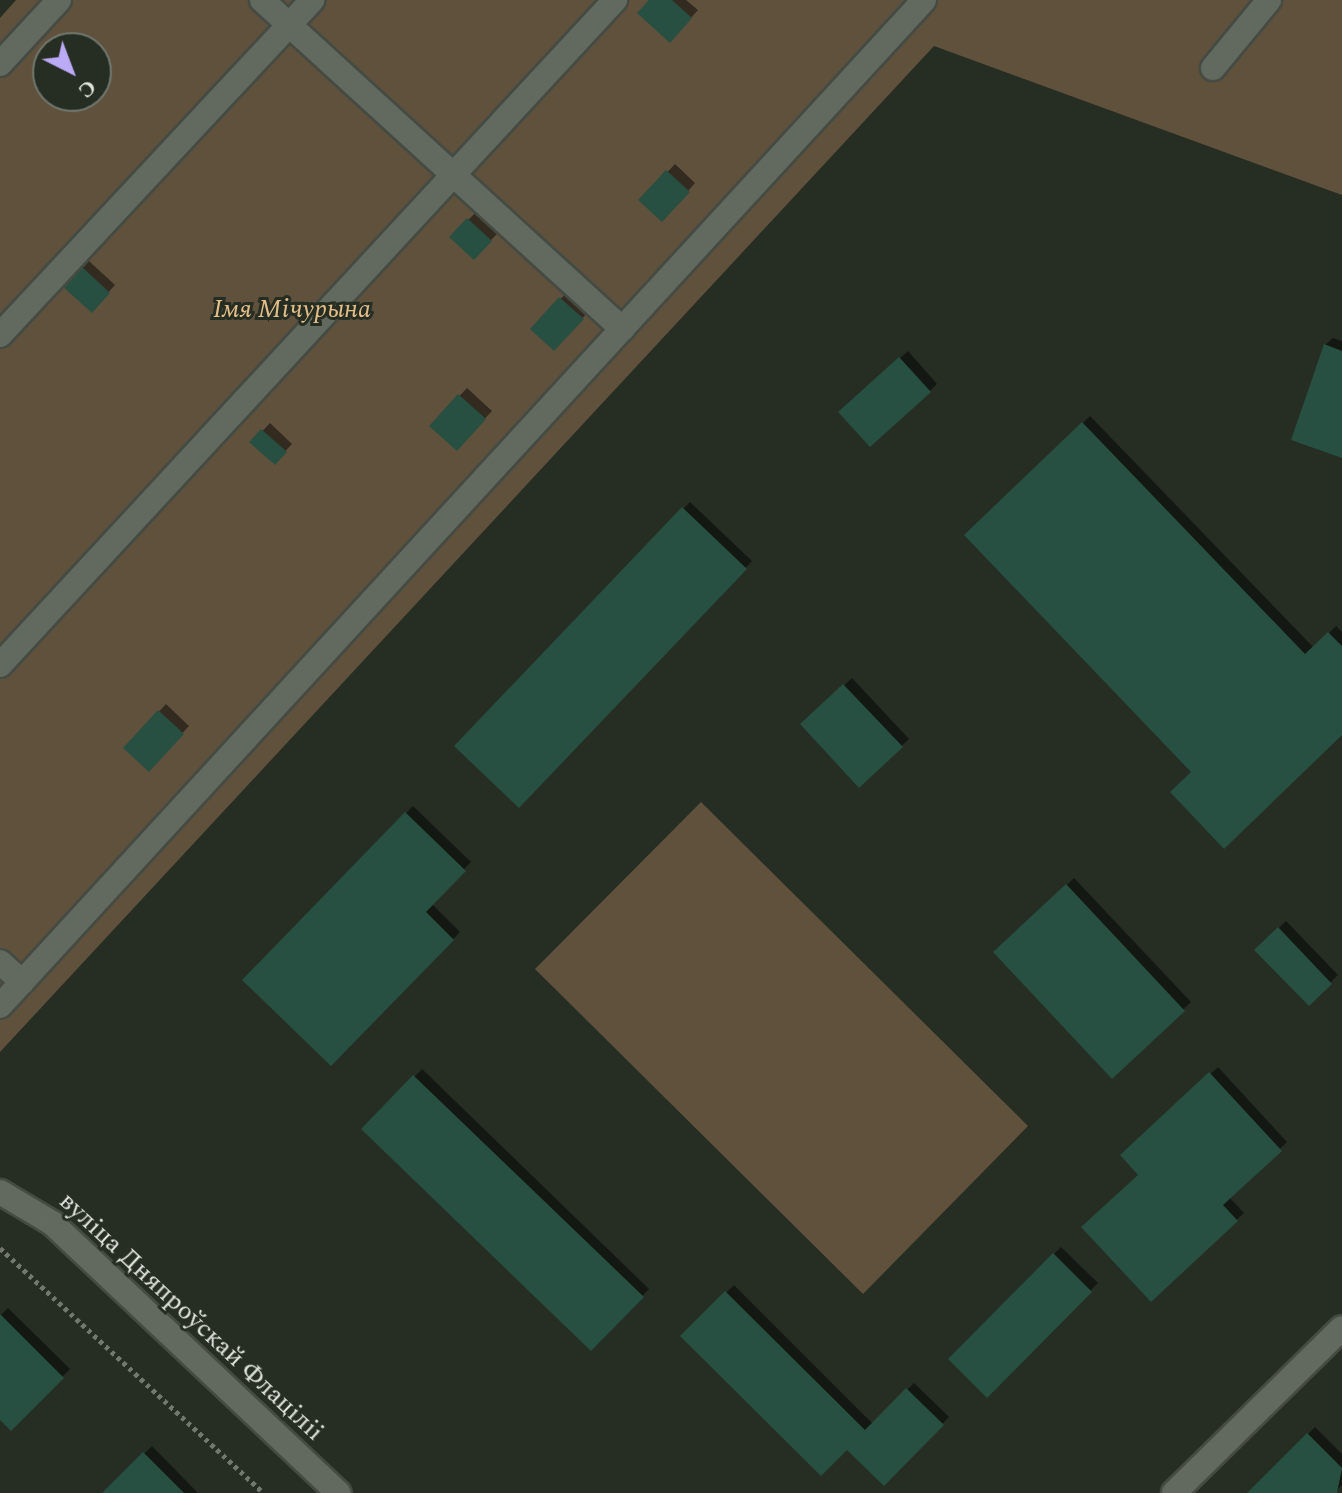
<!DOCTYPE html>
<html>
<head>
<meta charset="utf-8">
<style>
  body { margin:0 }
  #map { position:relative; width:1342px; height:1493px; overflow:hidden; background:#262d23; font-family:Spectral,serif }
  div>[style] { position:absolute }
  .green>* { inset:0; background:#60513c }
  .shadow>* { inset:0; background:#0007 }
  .building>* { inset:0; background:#275042 }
  .path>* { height:5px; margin-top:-2.5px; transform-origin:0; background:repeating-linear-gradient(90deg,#72786f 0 4px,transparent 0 8px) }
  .roads { filter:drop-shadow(2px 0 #454b43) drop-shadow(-2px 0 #454b43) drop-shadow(0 2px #454b43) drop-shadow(0 -2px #454b43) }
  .minor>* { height:24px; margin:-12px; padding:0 12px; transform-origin:12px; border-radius:12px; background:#626a5f }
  span { translate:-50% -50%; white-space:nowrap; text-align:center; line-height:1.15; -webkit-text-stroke:6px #262d23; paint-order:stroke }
  .park-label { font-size:26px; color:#e3bd87; font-style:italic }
  .street-label { font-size:26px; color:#e0e5de }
  .north { position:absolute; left:32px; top:32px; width:80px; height:80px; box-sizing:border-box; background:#262d23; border:2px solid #70776e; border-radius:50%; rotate:138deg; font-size:22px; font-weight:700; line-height:32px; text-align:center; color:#e0e5de }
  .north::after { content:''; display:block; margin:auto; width:28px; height:36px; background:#bbaaf6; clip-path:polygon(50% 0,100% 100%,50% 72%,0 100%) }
</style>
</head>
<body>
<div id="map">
  <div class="green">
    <i style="clip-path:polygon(evenodd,16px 0,1342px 0,1342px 195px,934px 46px,0 1052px,0 18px,16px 0,48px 48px,96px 48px,96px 96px,48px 96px,48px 48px)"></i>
    <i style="clip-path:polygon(701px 802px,1028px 1126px,863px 1294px,535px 969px)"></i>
  </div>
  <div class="shadow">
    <i style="clip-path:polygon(652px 0,686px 0,698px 10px,677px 33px)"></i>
    <i style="clip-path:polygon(675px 164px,695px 183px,669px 213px,641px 200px)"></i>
    <i style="clip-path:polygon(476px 212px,498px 233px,474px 257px,452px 237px)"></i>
    <i style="clip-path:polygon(89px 261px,115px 285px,91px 311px,65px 286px)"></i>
    <i style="clip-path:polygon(568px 291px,589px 311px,554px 349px,533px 329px)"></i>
    <i style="clip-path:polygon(1333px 338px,1342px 341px,1342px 456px,1325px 345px)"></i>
    <i style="clip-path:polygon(908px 351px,937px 384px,930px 391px,848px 405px)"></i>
    <i style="clip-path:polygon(467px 388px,492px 411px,457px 448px,432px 425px)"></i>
    <i style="clip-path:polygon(1090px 416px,1314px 648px,1336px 626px,1342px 632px,1342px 732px,1194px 772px,967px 535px)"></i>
    <i style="clip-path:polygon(270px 423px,292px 444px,275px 462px,252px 442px)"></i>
    <i style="clip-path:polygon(690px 502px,752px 561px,519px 805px,457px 746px)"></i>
    <i style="clip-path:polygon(852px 678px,909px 739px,859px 785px,803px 724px)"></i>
    <i style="clip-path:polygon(166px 704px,189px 726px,149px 769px,126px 747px)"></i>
    <i style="clip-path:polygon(413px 806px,471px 862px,431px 903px,460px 932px,331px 1064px,245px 980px)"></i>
    <i style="clip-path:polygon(1074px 878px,1191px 1002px,1112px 1076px,996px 952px)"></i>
    <i style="clip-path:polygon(1286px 921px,1338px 975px,1309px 1004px,1257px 950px)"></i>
    <i style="clip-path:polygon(1218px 1067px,1287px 1142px,1229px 1197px,1244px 1213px,1151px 1299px,1140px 1174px,1123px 1155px)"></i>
    <i style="clip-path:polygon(422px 1069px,649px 1289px,591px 1349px,364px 1129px)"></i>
    <i style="clip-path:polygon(1061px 1247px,1098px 1283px,987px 1395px,950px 1359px)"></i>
    <i style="clip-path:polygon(734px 1285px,873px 1424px,914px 1383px,949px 1417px,884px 1483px,847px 1447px,683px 1336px)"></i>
    <i style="clip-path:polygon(8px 1308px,70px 1369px,11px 1428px,0 1417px,0 1316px)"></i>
    <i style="clip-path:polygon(1315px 1427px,1342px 1454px,1342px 1485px,1334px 1493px,1249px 1493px)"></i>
    <i style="clip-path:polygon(152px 1446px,198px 1493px,105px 1493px)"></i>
  </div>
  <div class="building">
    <i style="clip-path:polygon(649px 0,672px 0,692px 18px,670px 43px,637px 13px)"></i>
    <i style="clip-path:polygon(666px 170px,690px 192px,662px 222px,638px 200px)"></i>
    <i style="clip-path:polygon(467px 218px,492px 241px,474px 260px,449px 237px)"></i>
    <i style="clip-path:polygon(81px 266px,110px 293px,92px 313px,62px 286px)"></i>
    <i style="clip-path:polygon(559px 297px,584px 319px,554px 351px,530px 329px)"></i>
    <i style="clip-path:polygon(1324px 344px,1342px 351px,1342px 458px,1291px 440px)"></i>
    <i style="clip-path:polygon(899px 357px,931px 392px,870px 447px,838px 412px)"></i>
    <i style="clip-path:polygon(458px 394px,486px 419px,457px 451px,429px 426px)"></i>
    <i style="clip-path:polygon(1082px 422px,1305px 654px,1328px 632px,1342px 646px,1342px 735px,1224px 849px,1170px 792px,1191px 772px,964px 535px)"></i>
    <i style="clip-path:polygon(261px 429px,287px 452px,275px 465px,249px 442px)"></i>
    <i style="clip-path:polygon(682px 507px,747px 569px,519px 808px,454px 746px)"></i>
    <i style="clip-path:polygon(843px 684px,903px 747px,859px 788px,800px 724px)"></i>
    <i style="clip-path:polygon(158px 710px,184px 734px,149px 772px,123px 748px)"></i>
    <i style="clip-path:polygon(405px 812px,466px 871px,426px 912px,454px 940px,331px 1066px,242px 980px)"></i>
    <i style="clip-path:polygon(1066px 884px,1185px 1011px,1112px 1079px,993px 952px)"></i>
    <i style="clip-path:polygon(1278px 927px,1332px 984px,1309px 1006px,1254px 950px)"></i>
    <i style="clip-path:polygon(1209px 1072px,1282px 1151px,1223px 1205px,1238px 1221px,1151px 1302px,1081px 1227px,1138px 1175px,1120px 1155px)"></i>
    <i style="clip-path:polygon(413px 1075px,644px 1297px,591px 1351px,361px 1129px)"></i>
    <i style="clip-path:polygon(1053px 1253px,1092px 1292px,987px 1398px,948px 1359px)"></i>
    <i style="clip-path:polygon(725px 1291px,865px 1430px,906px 1388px,944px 1425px,884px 1486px,847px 1450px,821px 1476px,680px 1336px)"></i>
    <i style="clip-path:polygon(0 1314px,64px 1378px,11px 1431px,0 1420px)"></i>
    <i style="clip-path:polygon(1307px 1433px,1342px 1468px,1337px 1493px,1247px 1493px)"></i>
    <i style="clip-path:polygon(143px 1452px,184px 1493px,102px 1493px)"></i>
  </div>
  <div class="path">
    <i style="left:0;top:1248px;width:360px;rotate:42.9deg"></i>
  </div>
  <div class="roads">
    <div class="minor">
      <i style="left:262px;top:0;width:488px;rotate:42.4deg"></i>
      <i style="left:0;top:64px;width:87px;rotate:-47.3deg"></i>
      <i style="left:1213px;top:68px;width:88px;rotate:-50.5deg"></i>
      <i style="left:0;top:335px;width:458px;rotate:-47deg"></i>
      <i style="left:0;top:665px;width:906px;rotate:-47.24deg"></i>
      <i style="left:0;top:962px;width:30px;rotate:42deg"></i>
      <i style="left:0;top:1006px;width:1366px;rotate:-47.43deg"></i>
      <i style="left:0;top:1192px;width:61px;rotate:30.8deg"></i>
      <i style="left:52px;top:1223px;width:394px;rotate:43.3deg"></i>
      <i style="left:1174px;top:1493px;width:235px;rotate:-44.5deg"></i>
    </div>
  </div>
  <div class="park-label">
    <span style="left:292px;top:310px">Імя Мічурына</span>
  </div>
  <div class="street-label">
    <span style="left:191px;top:1317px;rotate:43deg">вуліца Дняпроўскай Флаціліі</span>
  </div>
  <div class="north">С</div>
</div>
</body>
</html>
